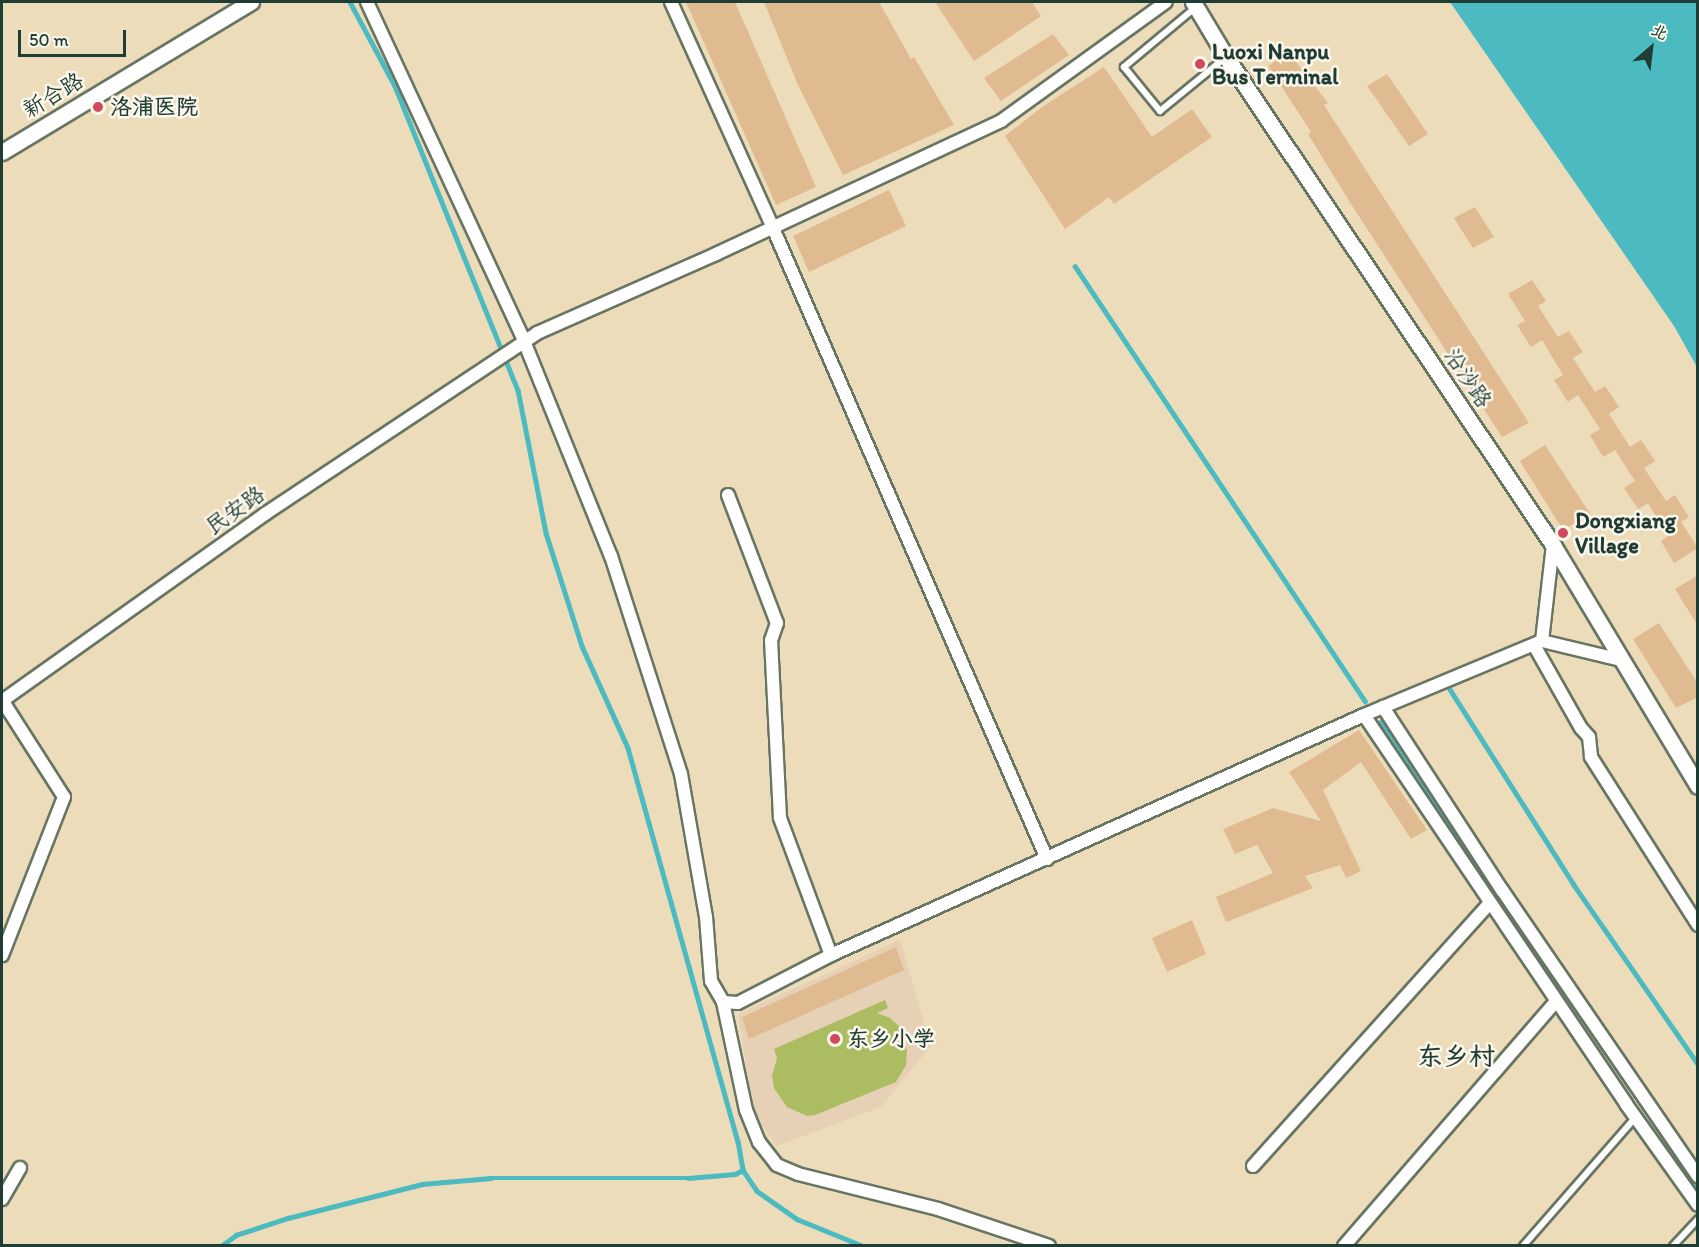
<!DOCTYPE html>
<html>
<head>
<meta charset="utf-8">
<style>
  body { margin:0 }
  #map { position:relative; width:1699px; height:1247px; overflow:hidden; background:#eddcb9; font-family:Itim,"LXGW WenKai TC",sans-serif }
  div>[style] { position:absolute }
  .built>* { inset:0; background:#e6d1b6 }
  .green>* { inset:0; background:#acbd61 }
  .water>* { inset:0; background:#4bbac1 }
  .stream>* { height:4.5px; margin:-2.25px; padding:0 2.25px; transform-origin:2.25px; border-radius:2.25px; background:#4bbac1 }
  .building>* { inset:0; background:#e0bb92 }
  .roads { filter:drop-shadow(2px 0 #677563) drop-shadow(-2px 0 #677563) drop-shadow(0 2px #677563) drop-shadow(0 -2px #677563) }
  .service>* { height:6px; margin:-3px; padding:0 3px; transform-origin:3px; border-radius:3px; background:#fff }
  .minor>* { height:12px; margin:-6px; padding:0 6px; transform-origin:6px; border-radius:6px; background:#fff }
  .tertiary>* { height:15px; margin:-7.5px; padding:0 7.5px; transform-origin:7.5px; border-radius:7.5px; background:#fff }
  .dots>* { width:16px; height:16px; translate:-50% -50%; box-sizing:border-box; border:3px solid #fbf7ec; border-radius:50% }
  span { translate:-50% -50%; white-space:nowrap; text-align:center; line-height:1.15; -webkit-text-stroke:5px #fbf7ec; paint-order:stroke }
  .poi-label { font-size:22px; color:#1f3d34; font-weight:700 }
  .left { translate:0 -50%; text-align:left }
  .street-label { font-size:22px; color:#1f3d34 }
  .quarter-label { font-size:26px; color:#1f3d34; font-weight:700 }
  .frame { position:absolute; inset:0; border:3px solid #1f3d34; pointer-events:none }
  .north { position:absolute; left:1621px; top:18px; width:60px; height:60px; -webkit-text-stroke:4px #fbf7ec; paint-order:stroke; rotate:28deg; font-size:16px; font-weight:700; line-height:24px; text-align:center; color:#1f3d34 }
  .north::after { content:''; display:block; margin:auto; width:21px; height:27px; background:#1f3d34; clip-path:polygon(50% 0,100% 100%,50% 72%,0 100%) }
  .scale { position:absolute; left:18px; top:30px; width:108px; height:27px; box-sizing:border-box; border:3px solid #1f3d34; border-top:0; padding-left:8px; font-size:18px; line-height:21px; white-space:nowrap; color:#1f3d34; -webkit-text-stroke:4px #fbf7ec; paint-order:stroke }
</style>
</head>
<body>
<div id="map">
  <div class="built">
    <i style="clip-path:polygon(900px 940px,931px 1046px,881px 1107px,777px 1146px,762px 1125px,752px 1103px,738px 1014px)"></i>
  </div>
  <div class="green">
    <i style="clip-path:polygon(885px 1000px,888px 1008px,877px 1013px,890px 1018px,903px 1030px,907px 1051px,906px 1065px,896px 1082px,815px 1115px,807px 1116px,787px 1107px,774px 1088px,772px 1076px,777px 1058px,774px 1049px)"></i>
  </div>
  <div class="water">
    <i style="clip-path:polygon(1450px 2px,1697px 2px,1697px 367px,1674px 326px)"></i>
  </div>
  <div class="stream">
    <i style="left:350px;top:2px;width:95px;rotate:61.8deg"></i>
    <i style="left:395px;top:86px;width:328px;rotate:68deg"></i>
    <i style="left:518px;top:390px;width:146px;rotate:78.9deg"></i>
    <i style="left:546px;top:533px;width:119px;rotate:72.3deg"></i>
    <i style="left:582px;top:646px;width:112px;rotate:65.7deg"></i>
    <i style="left:628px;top:748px;width:408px;rotate:74.4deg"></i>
    <i style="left:738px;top:1141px;width:29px;rotate:80deg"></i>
    <i style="left:1075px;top:266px;width:523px;rotate:56.31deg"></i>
    <i style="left:1446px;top:683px;width:239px;rotate:57.6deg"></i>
    <i style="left:1574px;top:885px;width:218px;rotate:55.3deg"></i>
    <i style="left:1380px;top:722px;width:563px;rotate:55.58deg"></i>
    <i style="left:221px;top:1246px;width:19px;rotate:-36deg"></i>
    <i style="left:236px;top:1235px;width:55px;rotate:-18.1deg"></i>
    <i style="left:288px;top:1218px;width:138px;rotate:-14.2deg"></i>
    <i style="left:422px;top:1184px;width:69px;rotate:-5deg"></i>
    <i style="left:491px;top:1178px;width:197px"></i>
    <i style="left:688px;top:1178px;width:47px;rotate:-4.9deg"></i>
    <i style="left:735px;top:1174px;width:9px;rotate:-27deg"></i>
    <i style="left:743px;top:1170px;width:25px;rotate:56deg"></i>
    <i style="left:757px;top:1191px;width:49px;rotate:35deg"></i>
    <i style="left:797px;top:1219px;width:71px;rotate:22.2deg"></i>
  </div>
  <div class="building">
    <i style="clip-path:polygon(686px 2px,735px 2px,816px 187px,776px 205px)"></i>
    <i style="clip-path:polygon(764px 2px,879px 2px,911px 59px,914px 57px,954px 125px,843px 175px,798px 85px)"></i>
    <i style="clip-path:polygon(935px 2px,1032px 2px,1041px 16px,974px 61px)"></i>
    <i style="clip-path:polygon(1053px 34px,1069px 55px,1001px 101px,984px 78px)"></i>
    <i style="clip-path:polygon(1288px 52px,1328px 103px,1324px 105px,1529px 423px,1502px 437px,1351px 204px,1308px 134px,1311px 132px,1268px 66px)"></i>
    <i style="clip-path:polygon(1104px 67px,1152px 137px,1192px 109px,1212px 137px,1114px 204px,1109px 197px,1065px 229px,1005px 136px,1042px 107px)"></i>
    <i style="clip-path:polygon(1387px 74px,1428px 134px,1409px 146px,1367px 86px)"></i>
    <i style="clip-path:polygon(889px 190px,906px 226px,809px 272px,793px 236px)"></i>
    <i style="clip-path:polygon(1475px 207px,1494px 237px,1473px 248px,1454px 218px)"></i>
    <i style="clip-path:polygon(1532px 280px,1546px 301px,1538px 306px,1558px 337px,1569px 331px,1583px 352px,1573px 358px,1595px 392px,1605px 386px,1619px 407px,1609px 414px,1630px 447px,1641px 440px,1655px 461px,1644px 468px,1666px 501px,1675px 495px,1689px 517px,1681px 522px,1698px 548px,1674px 563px,1661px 541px,1668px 536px,1648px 503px,1638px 509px,1624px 488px,1635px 481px,1615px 450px,1603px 457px,1590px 435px,1600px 429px,1578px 395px,1568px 402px,1554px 380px,1563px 375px,1542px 340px,1531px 347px,1517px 325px,1525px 321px,1508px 294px)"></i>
    <i style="clip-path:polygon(1545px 445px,1591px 515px,1563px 530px,1520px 461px)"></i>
    <i style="clip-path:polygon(1698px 575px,1698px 626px,1675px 589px)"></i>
    <i style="clip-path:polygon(1659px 623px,1698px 684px,1698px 697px,1676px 708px,1633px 639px)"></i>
    <i style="clip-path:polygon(1359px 730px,1427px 830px,1411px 839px,1361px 762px,1323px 790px,1361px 871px,1346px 878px,1340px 865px,1305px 876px,1313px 888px,1226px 922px,1216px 897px,1273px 873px,1257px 845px,1235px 854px,1223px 829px,1273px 808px,1321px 821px,1289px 772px)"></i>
    <i style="clip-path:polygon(1192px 920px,1206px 954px,1167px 972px,1152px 938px)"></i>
    <i style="clip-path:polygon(896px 947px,904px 970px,749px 1039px,742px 1017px)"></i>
  </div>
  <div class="roads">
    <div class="service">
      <i style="left:1196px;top:7px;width:94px;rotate:140.2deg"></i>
      <i style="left:1124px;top:67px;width:57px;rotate:50.7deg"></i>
      <i style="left:1160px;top:111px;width:85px;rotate:-39.3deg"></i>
      <i style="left:1523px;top:1246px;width:170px;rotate:-48.8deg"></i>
      <i style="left:1673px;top:1246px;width:37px;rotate:-47deg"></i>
    </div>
    <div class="minor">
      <i style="left:367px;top:2px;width:374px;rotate:65.1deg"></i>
      <i style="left:524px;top:341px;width:232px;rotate:68deg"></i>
      <i style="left:611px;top:556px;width:229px;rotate:72.2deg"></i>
      <i style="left:681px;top:774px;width:145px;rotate:80.1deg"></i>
      <i style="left:706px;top:917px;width:64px;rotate:85.5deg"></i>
      <i style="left:711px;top:981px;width:24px;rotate:60deg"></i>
      <i style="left:723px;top:1002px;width:15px;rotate:4deg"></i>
      <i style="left:738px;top:1003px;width:105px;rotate:-27.3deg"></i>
      <i style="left:831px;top:955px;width:585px;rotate:-24.24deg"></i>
      <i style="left:1364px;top:715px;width:193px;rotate:-22.6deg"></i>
      <i style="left:1542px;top:641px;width:81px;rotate:13.5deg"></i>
      <i style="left:671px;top:2px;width:248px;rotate:65.7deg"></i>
      <i style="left:773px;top:228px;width:688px;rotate:66.53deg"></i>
      <i style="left:728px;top:495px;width:137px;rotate:69.1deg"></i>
      <i style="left:777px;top:623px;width:18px;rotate:109deg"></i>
      <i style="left:771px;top:640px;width:178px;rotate:87.1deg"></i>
      <i style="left:780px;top:818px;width:146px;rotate:69.6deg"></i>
      <i style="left:1542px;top:641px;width:97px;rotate:-83.5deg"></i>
      <i style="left:1534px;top:645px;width:95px;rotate:60.5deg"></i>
      <i style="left:1581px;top:728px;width:12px;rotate:48deg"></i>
      <i style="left:1589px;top:737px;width:20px;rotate:84deg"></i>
      <i style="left:1591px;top:757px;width:199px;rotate:57.5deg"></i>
      <i style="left:2px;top:700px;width:115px;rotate:57.4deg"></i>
      <i style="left:64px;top:797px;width:170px;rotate:111.4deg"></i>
      <i style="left:2px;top:701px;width:323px;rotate:-35.4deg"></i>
      <i style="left:265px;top:514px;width:327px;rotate:-33.6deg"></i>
      <i style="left:537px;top:333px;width:196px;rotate:-23.8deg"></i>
      <i style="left:716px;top:254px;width:315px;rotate:-25deg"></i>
      <i style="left:1001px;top:121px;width:203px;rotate:-35.8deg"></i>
      <i style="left:1383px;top:707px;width:218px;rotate:57deg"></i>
      <i style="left:1502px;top:890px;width:347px;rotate:55.6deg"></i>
      <i style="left:1364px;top:715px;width:469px;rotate:56deg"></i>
      <i style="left:1626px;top:1104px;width:124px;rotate:54.5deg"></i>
      <i style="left:723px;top:1002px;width:110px;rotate:78deg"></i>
      <i style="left:746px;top:1110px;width:35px;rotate:68deg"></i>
      <i style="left:759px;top:1142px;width:29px;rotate:52deg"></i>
      <i style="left:777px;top:1165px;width:23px;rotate:23deg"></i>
      <i style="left:798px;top:1174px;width:144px;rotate:14deg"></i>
      <i style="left:938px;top:1209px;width:117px;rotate:18.4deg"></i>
      <i style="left:1253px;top:1166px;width:354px;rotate:-48deg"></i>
      <i style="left:2px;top:1199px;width:36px;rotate:-60deg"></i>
      <i style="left:1344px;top:1246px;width:324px;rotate:-49.1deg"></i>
    </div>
    <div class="tertiary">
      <i style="left:1193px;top:2px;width:64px;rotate:59deg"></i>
      <i style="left:1226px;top:57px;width:587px;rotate:56.17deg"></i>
      <i style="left:1553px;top:545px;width:281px;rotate:59deg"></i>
      <i style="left:2px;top:152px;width:291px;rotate:-31.1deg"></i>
    </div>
  </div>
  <div class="dots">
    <i style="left:1200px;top:64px;background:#d1495b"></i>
    <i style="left:98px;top:107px;background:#d1495b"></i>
    <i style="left:1563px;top:533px;background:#d1495b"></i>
    <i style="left:835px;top:1039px;background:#d1495b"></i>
  </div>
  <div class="poi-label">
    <span class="left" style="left:1212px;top:64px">Luoxi Nanpu<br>Bus Terminal</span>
    <span class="left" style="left:110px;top:107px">洛浦医院</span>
    <span class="left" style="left:1575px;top:533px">Dongxiang<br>Village</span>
    <span class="left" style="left:847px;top:1039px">东乡小学</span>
  </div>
  <div class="street-label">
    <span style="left:53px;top:95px;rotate:-31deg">新合路</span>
    <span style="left:1468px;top:378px;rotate:56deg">沿沙路</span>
    <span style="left:235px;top:510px;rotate:-35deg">民安路</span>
  </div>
  <div class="quarter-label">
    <span style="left:1456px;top:1057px">东乡村</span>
  </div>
  <div class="frame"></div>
  <div class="north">北</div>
  <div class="scale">50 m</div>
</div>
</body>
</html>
